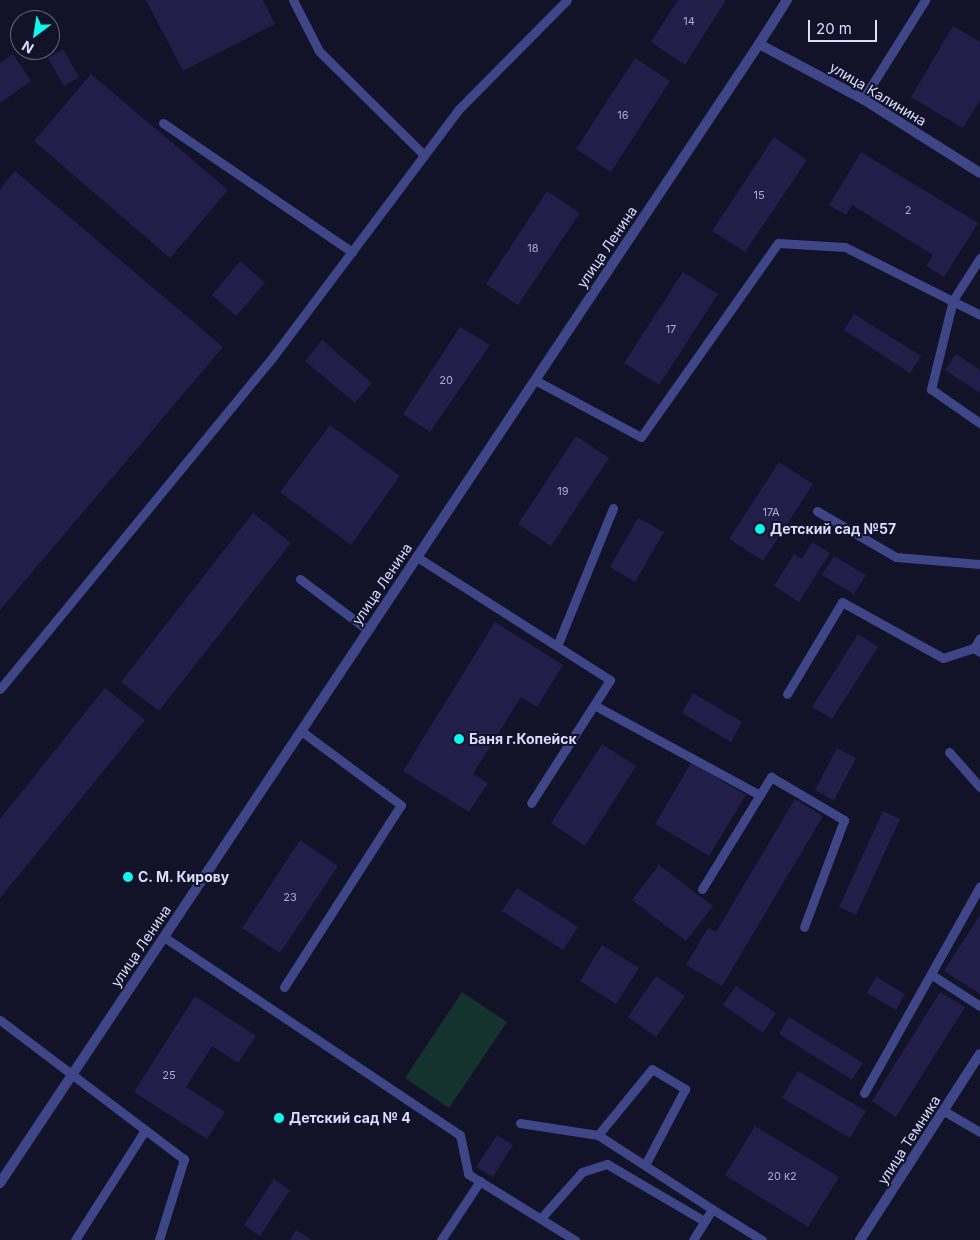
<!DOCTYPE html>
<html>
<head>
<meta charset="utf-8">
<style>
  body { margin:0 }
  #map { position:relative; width:980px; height:1240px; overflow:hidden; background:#121229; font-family:Inter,sans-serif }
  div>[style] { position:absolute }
  .green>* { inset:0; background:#15332e }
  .building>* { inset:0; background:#211e4a }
  .service>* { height:9px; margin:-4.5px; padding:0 4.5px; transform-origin:4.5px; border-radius:4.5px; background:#3e4687 }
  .minor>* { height:10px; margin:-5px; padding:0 5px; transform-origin:5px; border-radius:5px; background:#3e4687 }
  .tertiary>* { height:10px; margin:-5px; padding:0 5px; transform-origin:5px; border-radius:5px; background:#3e4687 }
  .dots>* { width:14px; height:14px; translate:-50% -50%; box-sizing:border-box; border:2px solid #121229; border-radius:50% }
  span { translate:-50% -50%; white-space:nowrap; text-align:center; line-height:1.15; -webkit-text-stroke:4px #121229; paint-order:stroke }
  .number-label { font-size:11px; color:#acacd1 }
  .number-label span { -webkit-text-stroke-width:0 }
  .street-label { font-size:14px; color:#dbdcfe }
  .poi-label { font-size:14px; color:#dbdcfe; font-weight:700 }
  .left { translate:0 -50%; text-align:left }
  .north { position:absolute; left:10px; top:10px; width:50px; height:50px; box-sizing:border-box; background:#121229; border:1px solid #62637e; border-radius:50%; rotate:211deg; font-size:14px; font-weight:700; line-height:20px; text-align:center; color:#dbdcfe }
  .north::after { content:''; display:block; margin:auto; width:18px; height:22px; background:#0ef7ec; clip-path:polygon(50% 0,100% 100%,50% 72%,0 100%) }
  .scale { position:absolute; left:808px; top:20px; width:69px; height:22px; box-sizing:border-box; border:2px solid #dbdcfe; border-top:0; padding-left:6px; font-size:15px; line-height:18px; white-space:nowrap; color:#dbdcfe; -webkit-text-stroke:4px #121229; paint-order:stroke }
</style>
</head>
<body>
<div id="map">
  <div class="green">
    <i style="clip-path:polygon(462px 992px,507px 1022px,449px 1108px,405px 1078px)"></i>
  </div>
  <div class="building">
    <i style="clip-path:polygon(146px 0,263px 0,275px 24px,183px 71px)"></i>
    <i style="clip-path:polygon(678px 0,726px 0,685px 65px,651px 42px)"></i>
    <i style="clip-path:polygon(953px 26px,980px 42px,980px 100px,963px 128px,911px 97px)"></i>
    <i style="clip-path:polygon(63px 49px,79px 77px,64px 86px,48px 58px)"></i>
    <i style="clip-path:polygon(13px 54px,31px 81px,0 103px,0 63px)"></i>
    <i style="clip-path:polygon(635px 58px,670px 81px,611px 172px,576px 149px)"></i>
    <i style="clip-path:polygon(91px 74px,228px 190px,170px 258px,34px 141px)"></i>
    <i style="clip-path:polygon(774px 137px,807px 160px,745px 252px,712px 231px)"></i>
    <i style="clip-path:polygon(861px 152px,978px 223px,944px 277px,926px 266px,933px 255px,852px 205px,846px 215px,829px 205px)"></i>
    <i style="clip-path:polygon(15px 171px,223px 347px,0 610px,0 189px)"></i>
    <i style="clip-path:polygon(547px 191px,580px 213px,518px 305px,486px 284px)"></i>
    <i style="clip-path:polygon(240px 261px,265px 283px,236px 316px,212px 295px)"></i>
    <i style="clip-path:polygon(683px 272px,718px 294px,659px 385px,624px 363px)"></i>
    <i style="clip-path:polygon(854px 314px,921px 356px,910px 373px,844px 330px)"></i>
    <i style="clip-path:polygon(460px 327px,490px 345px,430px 432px,403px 414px)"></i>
    <i style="clip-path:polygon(322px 340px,372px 383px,355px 403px,305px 361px)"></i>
    <i style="clip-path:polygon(956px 354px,980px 370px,980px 393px,945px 370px)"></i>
    <i style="clip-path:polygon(330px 425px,400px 476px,351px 545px,280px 492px)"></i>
    <i style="clip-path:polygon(576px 436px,609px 458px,551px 546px,518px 524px)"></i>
    <i style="clip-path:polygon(779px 462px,813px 484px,763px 561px,729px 539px)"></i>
    <i style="clip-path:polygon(253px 513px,291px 543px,159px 711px,121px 682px)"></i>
    <i style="clip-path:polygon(638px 518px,664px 532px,635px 582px,610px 567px)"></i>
    <i style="clip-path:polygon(812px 542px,830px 553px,799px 602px,774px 586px,794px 554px,802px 559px)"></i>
    <i style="clip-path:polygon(834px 556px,866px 575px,854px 594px,822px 575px)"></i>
    <i style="clip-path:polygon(495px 622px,563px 665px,537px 707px,521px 697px,473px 774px,488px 783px,469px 812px,403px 771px)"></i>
    <i style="clip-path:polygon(858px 634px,878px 647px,832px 719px,812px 707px)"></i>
    <i style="clip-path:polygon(105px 688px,145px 720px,0 898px,0 819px)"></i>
    <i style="clip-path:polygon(693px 693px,742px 722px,731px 742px,682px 713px)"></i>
    <i style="clip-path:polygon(602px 744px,636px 766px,585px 846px,551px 823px)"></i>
    <i style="clip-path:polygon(837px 748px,856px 758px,834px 801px,815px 790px)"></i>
    <i style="clip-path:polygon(691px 763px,746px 795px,709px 856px,655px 824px)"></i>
    <i style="clip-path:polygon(795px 799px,823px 816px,722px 986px,686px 965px,708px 928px,716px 932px)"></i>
    <i style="clip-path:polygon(883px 811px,900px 819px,856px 915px,839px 907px)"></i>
    <i style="clip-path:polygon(300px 840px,338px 866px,280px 953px,242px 928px)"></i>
    <i style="clip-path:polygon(659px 865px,713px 906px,686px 941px,632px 900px)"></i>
    <i style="clip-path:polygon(517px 888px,578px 927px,563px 950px,502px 911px)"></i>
    <i style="clip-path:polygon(980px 915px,980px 994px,944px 971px)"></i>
    <i style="clip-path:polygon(602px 945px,639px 968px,616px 1004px,580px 981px)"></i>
    <i style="clip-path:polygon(656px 976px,685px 996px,656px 1037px,628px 1017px)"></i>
    <i style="clip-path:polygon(876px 977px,905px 994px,896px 1010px,867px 993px)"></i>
    <i style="clip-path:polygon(736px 986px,776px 1013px,763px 1033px,723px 1005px)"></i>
    <i style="clip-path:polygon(940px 992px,965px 1007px,896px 1117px,872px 1101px)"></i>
    <i style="clip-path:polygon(195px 996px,256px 1036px,238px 1063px,212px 1046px,186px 1087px,225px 1112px,207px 1139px,134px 1092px)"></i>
    <i style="clip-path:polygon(789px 1017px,863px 1063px,852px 1080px,779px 1034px)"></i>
    <i style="clip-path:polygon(798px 1071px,866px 1111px,850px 1138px,782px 1098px)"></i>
    <i style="clip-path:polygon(755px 1126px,839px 1177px,808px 1227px,725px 1175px)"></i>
    <i style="clip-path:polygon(497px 1135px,513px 1145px,493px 1177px,476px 1167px)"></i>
    <i style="clip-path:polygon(274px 1179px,290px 1190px,260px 1236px,244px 1225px)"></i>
    <i style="clip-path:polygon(296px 1230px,312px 1240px,290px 1240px)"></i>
  </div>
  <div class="service">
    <i style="left:293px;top:0;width:57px;rotate:63deg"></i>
    <i style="left:319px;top:51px;width:148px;rotate:44.7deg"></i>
    <i style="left:863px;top:99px;width:117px;rotate:-57.9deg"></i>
    <i style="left:163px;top:123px;width:229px;rotate:34.3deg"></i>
    <i style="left:980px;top:258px;width:50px;rotate:122.7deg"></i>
    <i style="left:953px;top:300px;width:92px;rotate:103.9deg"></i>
    <i style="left:931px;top:389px;width:60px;rotate:34.8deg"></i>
    <i style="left:535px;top:380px;width:120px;rotate:28.3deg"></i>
    <i style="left:641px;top:437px;width:237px;rotate:-54.8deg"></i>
    <i style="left:778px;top:243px;width:67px;rotate:3.4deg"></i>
    <i style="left:845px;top:247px;width:151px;rotate:26.7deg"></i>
    <i style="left:817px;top:511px;width:91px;rotate:30.2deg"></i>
    <i style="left:896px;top:557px;width:84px;rotate:4.8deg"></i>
    <i style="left:417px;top:557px;width:229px;rotate:32.5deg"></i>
    <i style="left:610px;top:680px;width:146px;rotate:122.7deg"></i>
    <i style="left:300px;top:579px;width:85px;rotate:36.9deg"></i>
    <i style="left:980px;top:638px;width:12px;rotate:121deg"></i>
    <i style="left:974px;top:648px;width:7px;rotate:34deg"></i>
    <i style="left:557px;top:646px;width:149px;rotate:-67.9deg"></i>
    <i style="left:0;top:689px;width:428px;rotate:-50.6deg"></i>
    <i style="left:272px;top:358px;width:311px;rotate:-53.1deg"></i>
    <i style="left:459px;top:109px;width:153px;rotate:-45.3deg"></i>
    <i style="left:787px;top:694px;width:107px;rotate:-59.1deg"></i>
    <i style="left:842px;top:602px;width:115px;rotate:29deg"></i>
    <i style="left:943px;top:658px;width:33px;rotate:-18deg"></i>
    <i style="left:594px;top:705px;width:189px;rotate:28.5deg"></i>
    <i style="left:949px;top:752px;width:47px;rotate:48.5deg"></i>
    <i style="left:702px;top:889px;width:132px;rotate:-58.4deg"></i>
    <i style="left:771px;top:777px;width:85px;rotate:30.5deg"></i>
    <i style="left:844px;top:820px;width:114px;rotate:110.5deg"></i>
    <i style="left:164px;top:937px;width:356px;rotate:33.8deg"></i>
    <i style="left:460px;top:1135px;width:40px;rotate:78deg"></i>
    <i style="left:468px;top:1174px;width:126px;rotate:31.7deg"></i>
    <i style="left:932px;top:975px;width:57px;rotate:32.9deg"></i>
    <i style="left:284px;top:987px;width:216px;rotate:-57.3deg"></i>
    <i style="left:401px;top:805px;width:124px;rotate:-143.5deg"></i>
    <i style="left:0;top:1020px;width:231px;rotate:37.1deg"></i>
    <i style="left:184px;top:1159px;width:85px;rotate:107.2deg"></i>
    <i style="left:864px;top:1093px;width:237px;rotate:-60.7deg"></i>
    <i style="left:944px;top:1111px;width:42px;rotate:30.3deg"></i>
    <i style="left:520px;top:1123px;width:79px;rotate:8.7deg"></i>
    <i style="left:598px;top:1135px;width:136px;rotate:33deg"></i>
    <i style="left:598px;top:1135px;width:85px;rotate:-50.7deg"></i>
    <i style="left:652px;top:1069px;width:39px;rotate:31deg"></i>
    <i style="left:685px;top:1089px;width:86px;rotate:117.8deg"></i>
    <i style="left:541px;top:1218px;width:62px;rotate:-48.3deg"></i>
    <i style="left:582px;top:1172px;width:26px;rotate:-18deg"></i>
    <i style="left:607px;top:1164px;width:113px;rotate:30.4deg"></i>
    <i style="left:75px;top:1240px;width:130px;rotate:-57.5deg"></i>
    <i style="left:441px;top:1240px;width:71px;rotate:-56.5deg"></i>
    <i style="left:693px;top:1240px;width:36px;rotate:-58deg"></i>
    <i style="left:712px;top:1209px;width:59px;rotate:31.8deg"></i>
  </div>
  <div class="minor">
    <i style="left:759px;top:44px;width:52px;rotate:-57.5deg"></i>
  </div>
  <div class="tertiary">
    <i style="left:0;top:1183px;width:1369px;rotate:-56.32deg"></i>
    <i style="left:759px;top:44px;width:118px;rotate:27.9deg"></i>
    <i style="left:863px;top:99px;width:138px;rotate:32.3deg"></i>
    <i style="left:860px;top:1240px;width:221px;rotate:-57.2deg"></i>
  </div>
  <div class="dots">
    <i style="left:760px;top:529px;background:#0ef7ec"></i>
    <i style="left:459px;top:739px;background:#0ef7ec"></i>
    <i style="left:128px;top:877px;background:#0ef7ec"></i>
    <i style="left:279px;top:1118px;background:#0ef7ec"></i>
  </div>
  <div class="number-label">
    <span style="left:689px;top:21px">14</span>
    <span style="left:623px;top:115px">16</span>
    <span style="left:759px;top:195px">15</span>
    <span style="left:908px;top:210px">2</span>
    <span style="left:533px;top:248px">18</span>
    <span style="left:671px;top:329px">17</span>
    <span style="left:446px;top:380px">20</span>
    <span style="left:563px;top:491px">19</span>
    <span style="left:771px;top:512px">17А</span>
    <span style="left:290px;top:897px">23</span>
    <span style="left:169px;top:1075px">25</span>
    <span style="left:782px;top:1176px">20 к2</span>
  </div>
  <div class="street-label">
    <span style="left:878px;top:94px;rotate:31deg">улица Калинина</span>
    <span style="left:607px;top:247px;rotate:-56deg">улица Ленина</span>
    <span style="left:382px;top:584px;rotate:-56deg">улица Ленина</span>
    <span style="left:141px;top:946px;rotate:-56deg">улица Ленина</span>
    <span style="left:909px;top:1140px;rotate:-57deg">улица Темника</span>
  </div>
  <div class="poi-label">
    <span class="left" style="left:770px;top:529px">Детский сад №57</span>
    <span class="left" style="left:469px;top:739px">Баня г.Копейск</span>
    <span class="left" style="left:138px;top:877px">С. М. Кирову</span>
    <span class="left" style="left:289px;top:1118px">Детский сад № 4</span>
  </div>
  <div class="north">N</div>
  <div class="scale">20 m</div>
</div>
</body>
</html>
